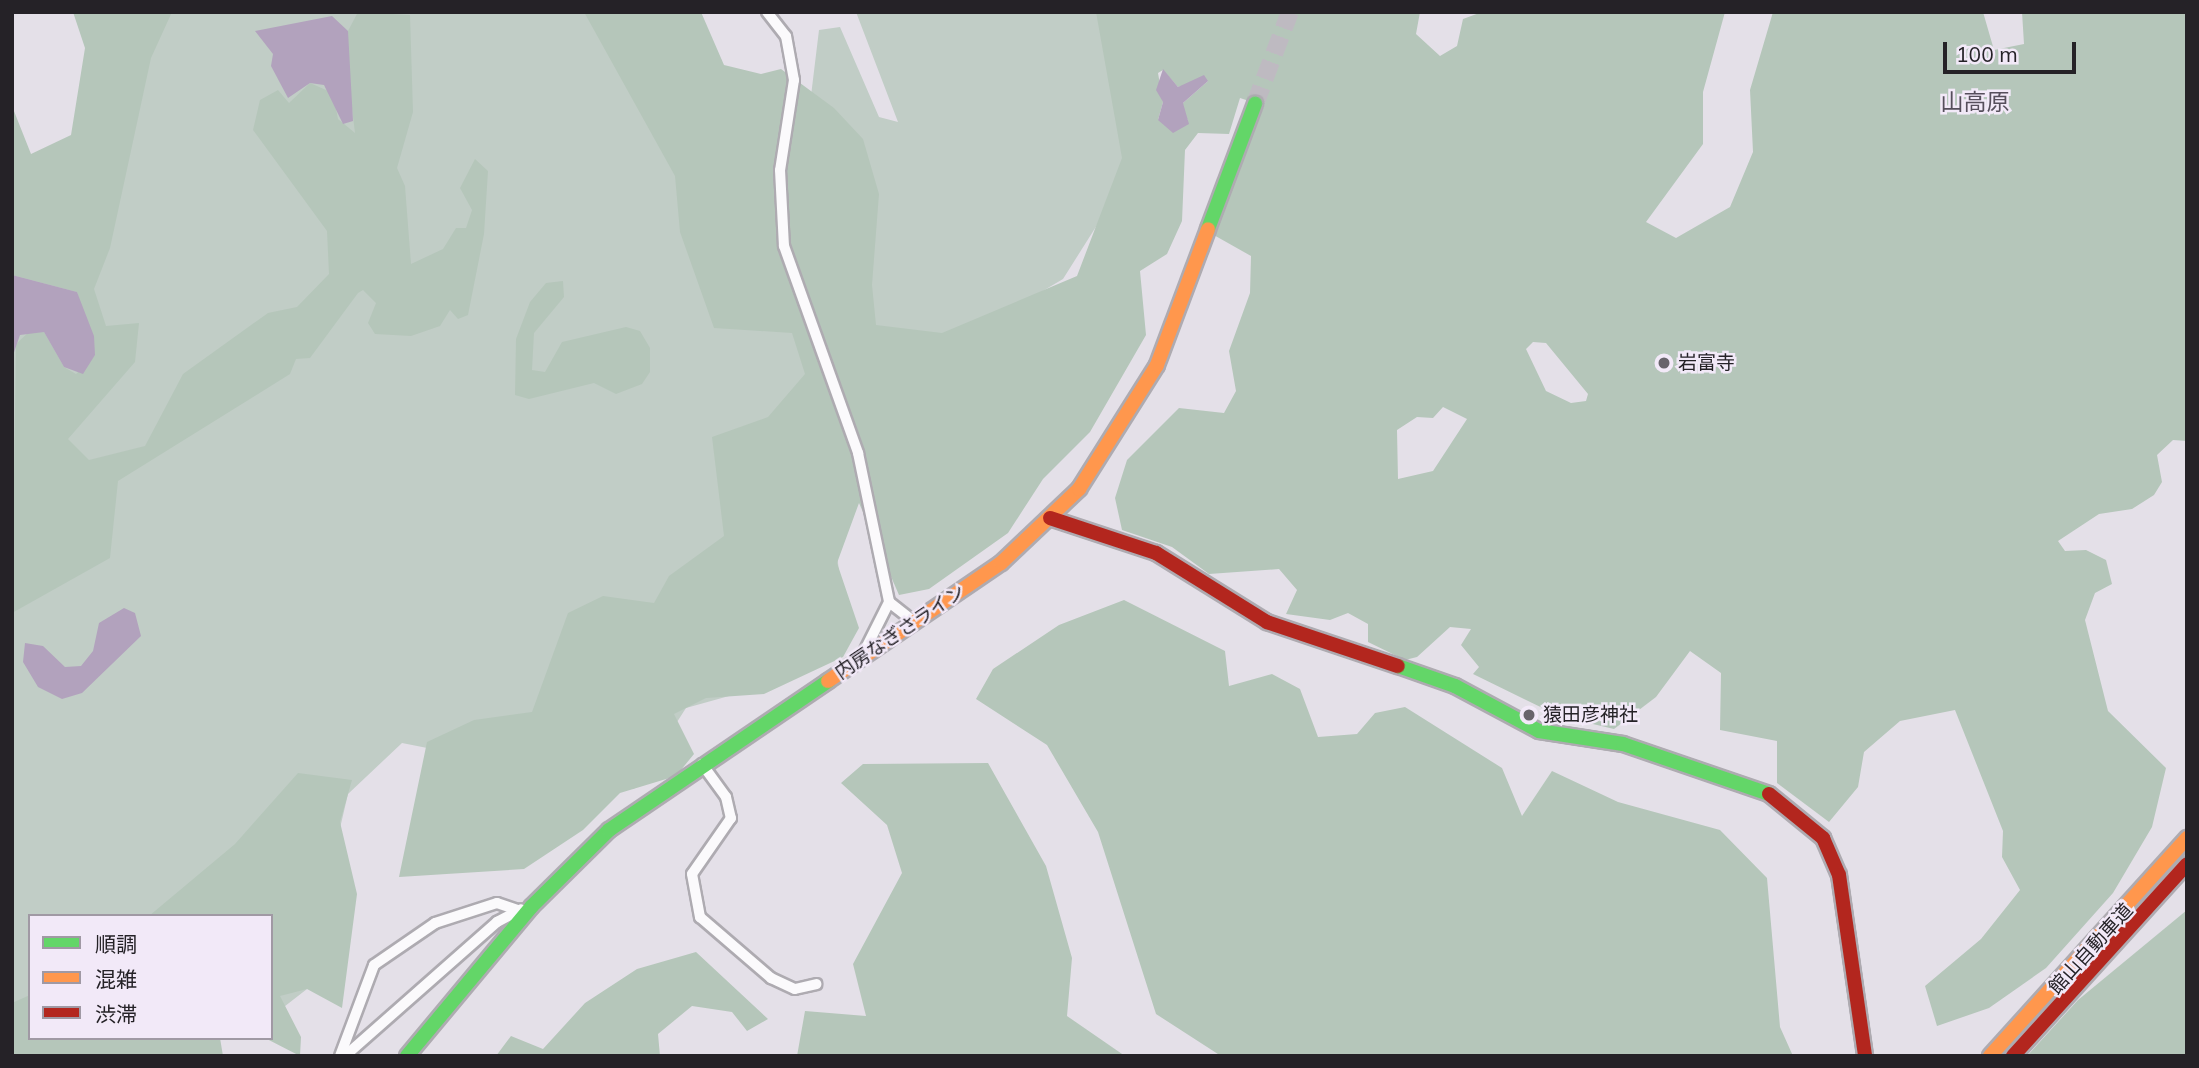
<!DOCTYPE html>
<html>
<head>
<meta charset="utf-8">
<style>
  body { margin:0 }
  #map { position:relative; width:2199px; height:1068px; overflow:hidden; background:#e4e0e8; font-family:Mulish,"Noto Sans JP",sans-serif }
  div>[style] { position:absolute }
  .green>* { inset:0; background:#c1cdc6 }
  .forest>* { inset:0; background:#b5c6ba }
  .water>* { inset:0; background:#b2a2bd }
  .highway-tunnel>* { height:18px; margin-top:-9px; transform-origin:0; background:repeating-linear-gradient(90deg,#bebac1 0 18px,transparent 0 27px) }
  .roads { filter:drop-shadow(2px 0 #aeabb1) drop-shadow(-2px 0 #aeabb1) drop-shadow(0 2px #aeabb1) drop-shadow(0 -2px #aeabb1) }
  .street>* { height:10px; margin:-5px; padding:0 5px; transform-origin:5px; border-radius:5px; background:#fbfafc }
  .fast>* { height:14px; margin:-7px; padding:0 7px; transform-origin:7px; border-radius:7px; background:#63d668 }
  .slow>* { height:14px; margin:-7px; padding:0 7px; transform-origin:7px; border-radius:7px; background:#ff974d }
  .jam>* { height:14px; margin:-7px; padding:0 7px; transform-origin:7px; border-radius:7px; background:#b3261e }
  .dots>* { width:19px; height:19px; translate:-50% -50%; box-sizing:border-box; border:4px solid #f2e9f8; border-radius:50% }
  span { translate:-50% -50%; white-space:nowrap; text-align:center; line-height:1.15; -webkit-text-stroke:5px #f2e9f8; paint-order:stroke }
  .poi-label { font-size:19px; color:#252227 }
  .left { translate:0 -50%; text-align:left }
  .street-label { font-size:19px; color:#252227 }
  .quarter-label { font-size:23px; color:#564f5c }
  .frame { position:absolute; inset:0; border:14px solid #252227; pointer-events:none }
  .legend { position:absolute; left:28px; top:914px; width:245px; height:126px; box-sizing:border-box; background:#f2e9f8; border:2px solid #a099a4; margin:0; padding:9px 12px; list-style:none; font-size:21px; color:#252227 }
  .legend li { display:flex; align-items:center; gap:14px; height:35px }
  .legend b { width:35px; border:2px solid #a099a4 }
  .scale { position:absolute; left:1943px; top:42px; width:133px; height:32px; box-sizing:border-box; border:4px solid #252227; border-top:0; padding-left:9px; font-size:21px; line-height:24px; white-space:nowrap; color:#252227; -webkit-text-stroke:5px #f2e9f8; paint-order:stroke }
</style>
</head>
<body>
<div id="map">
  <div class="green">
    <i style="clip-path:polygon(96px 12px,634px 12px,745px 96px,810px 104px,819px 30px,840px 27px,879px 117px,898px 122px,856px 12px,1101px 12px,1128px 149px,1104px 214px,1063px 279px,951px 345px,825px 440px,845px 629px,729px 696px,686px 708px,634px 789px,402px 743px,348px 794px,322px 905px,316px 982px,271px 1017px,271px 916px,30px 916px,30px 1038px,169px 1056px,12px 1056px,12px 162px,83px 144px)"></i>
  </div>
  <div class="forest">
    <i style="clip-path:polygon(73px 12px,172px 12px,151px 58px,110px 248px,94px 289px,106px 326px,139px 323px,135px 362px,68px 439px,89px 460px,145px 446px,183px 374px,268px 313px,297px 307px,329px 274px,327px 231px,253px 130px,260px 100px,278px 90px,289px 103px,310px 83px,333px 93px,338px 119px,355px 133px,346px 59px,348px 31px,358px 12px,410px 15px,413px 112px,397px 168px,405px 186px,411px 264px,443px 249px,456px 228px,466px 228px,472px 210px,460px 188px,475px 159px,488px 171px,484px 234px,468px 315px,458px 319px,450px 310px,440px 326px,411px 336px,375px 334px,368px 323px,376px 303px,363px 290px,358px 293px,310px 358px,296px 359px,290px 374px,118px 481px,110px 558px,12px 613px,16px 344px,30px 331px,44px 332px,64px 367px,76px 374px,95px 355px,77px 292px,12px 275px,12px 106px,31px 154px,71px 135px,85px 48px)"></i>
    <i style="clip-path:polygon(evenodd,584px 12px,701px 12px,724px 65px,761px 74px,781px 69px,834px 108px,863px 139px,879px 194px,872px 285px,876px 325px,942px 333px,1077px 276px,1122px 158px,1096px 12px,1420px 12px,1416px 34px,1440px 56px,1457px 46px,1463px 19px,1482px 12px,1725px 12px,1703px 92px,1703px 144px,1646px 222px,1676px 238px,1730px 207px,1753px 152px,1750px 90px,1773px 12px,1983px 12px,1994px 50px,2024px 44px,2022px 12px,2187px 12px,2187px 441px,2173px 440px,2157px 455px,2162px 482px,2154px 495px,2132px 509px,2099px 514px,2058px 541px,2065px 551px,2086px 550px,2106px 560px,2112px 584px,2095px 593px,2085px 620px,2108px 711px,2166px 768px,2152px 827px,2113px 893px,2046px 968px,1989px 1008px,1937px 1026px,1925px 986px,1981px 939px,2020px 890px,2002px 857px,2003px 831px,1955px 710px,1900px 721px,1864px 752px,1858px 787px,1829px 822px,1777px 783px,1777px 741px,1720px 730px,1721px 673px,1690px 651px,1656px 697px,1614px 729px,1559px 716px,1473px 674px,1479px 667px,1461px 645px,1471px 629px,1450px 627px,1417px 657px,1405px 660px,1368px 642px,1368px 624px,1348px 613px,1330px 620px,1286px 614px,1297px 590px,1279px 569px,1209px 574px,1172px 547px,1122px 530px,1115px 498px,1127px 460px,1179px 408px,1224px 413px,1236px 391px,1229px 351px,1250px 293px,1251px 256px,1212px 234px,1264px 106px,1240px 98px,1229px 134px,1198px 133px,1185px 150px,1182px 221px,1167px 254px,1140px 271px,1146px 335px,1090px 432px,1043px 479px,1008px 533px,929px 589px,899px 595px,859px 503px,837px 563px,859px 628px,843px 657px,764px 694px,706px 698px,674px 714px,694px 754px,676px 776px,620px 793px,583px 830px,524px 869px,399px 877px,427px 742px,474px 720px,532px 712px,568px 613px,603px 596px,654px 603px,669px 576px,724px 536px,712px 437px,768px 417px,805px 374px,792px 333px,714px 328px,680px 232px,675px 176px,584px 12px,1163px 70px,1178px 87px,1208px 81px,1183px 103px,1181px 115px,1188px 120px,1158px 120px,1163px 102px,1158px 73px,1163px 70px,584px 12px,1533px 342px,1546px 343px,1588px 394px,1586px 401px,1571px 403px,1546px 391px,1526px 349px,1533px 342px,584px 12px,1443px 407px,1467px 419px,1433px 471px,1398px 479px,1397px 430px,1417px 417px,1433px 418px,1443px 407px)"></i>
    <i style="clip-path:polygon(563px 281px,564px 297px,534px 333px,532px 370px,545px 372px,562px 342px,626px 327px,640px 331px,650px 348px,650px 372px,642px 384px,616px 394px,594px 383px,529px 399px,515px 395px,516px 339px,530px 302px,546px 283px)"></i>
    <i style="clip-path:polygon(1124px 600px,1225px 651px,1229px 686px,1272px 674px,1300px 689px,1318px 737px,1357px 734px,1375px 713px,1405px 707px,1502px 768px,1522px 816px,1552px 771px,1618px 802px,1720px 830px,1767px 878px,1780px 1027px,1793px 1056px,1221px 1056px,1156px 1014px,1098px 832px,1047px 745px,976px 699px,993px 669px,1059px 625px)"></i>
    <i style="clip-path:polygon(988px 763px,1046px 866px,1072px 958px,1067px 1016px,1125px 1056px,797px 1056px,805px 1011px,866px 1016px,853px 964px,902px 873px,887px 825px,841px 783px,863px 764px)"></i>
    <i style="clip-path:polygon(298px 773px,352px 780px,340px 822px,357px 894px,342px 1008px,307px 989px,280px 996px,301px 1037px,300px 1056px,265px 1038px,271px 1038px,271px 916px,149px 916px,235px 844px)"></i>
    <i style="clip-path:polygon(2187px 910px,2187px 1056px,2027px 1056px,2078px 1000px)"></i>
    <i style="clip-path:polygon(696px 952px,768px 1019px,747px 1031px,732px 1012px,692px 1006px,658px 1034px,660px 1056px,496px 1056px,511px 1036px,543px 1049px,585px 1003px,637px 969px)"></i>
    <i style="clip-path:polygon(30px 995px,30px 1038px,220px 1038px,223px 1056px,12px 1056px,12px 1003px)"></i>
  </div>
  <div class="water">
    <i style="clip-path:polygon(332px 16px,348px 31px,353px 121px,343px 124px,324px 85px,310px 83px,288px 98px,271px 66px,273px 54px,255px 31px)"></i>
    <i style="clip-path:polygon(1163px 69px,1178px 87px,1204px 75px,1208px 81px,1183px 103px,1189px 124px,1173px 133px,1158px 120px,1163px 102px,1156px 90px)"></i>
    <i style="clip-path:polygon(12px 275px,77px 292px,94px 336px,95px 355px,83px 374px,64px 367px,44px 332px,20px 335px,12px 358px)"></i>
    <i style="clip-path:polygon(124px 608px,135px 613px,141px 636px,82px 693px,62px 699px,38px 687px,23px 662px,25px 643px,43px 646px,65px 667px,81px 666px,93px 651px,99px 623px)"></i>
  </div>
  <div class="highway-tunnel">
    <i style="left:1255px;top:104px;width:98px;rotate:-69.2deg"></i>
  </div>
  <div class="roads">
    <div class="street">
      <i style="left:767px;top:12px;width:31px;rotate:52deg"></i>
      <i style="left:786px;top:36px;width:45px;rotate:79.7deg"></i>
      <i style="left:794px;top:80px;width:91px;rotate:98.8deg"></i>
      <i style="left:780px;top:170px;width:76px;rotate:87deg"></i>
      <i style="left:784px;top:246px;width:220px;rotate:70.3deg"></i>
      <i style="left:858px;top:453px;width:152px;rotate:78.2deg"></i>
      <i style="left:889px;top:602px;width:33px;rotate:38deg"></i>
      <i style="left:864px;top:652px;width:56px;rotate:-63.4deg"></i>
      <i style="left:702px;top:764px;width:41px;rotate:54deg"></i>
      <i style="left:726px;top:797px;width:22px;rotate:77deg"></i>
      <i style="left:731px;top:818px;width:68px;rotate:124.9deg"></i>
      <i style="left:692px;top:874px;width:44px;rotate:79.5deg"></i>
      <i style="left:700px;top:917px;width:94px;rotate:40.7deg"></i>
      <i style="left:771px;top:978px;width:26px;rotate:25deg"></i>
      <i style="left:795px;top:989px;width:22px;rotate:-13deg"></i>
      <i style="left:340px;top:1056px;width:97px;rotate:-69.5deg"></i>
      <i style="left:374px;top:965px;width:74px;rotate:-34.5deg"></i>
      <i style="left:435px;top:923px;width:65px;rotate:-17.9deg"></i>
      <i style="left:497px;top:903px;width:21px;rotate:19deg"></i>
      <i style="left:345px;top:1056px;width:203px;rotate:-41.4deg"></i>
      <i style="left:497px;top:922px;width:27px;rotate:-28deg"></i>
    </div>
    <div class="fast">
      <i style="left:1208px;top:229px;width:134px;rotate:-69.4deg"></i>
      <i style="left:1398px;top:666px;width:60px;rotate:19.3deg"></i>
      <i style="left:1455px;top:686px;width:95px;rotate:28.2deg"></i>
      <i style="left:1539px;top:731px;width:85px;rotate:8.8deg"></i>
      <i style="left:1623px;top:744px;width:154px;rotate:18.9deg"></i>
      <i style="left:407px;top:1056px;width:195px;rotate:-50.2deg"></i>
      <i style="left:532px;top:906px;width:108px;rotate:-44.6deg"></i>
      <i style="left:609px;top:830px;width:265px;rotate:-34.2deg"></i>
    </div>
    <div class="slow">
      <i style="left:828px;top:681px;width:209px;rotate:-34.3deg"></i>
      <i style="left:1001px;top:563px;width:108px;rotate:-43.5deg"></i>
      <i style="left:1079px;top:489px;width:146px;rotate:-57.8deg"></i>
      <i style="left:1157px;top:365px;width:145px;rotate:-69.4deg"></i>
      <i style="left:1990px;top:1056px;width:294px;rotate:-47.9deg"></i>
    </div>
    <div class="jam">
      <i style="left:1050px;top:518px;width:112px;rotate:18.3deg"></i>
      <i style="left:1156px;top:553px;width:131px;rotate:31.9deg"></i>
      <i style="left:1267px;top:622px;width:138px;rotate:18.6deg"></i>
      <i style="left:1769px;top:794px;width:70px;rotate:39.2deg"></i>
      <i style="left:1823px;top:838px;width:40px;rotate:66.6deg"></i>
      <i style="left:1839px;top:875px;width:183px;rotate:81.8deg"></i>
      <i style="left:2013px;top:1056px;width:259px;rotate:-47.8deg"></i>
    </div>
  </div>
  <div class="dots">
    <i style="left:1664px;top:363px;background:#68646b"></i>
    <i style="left:1529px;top:715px;background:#68646b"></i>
  </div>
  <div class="poi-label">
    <span class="left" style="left:1678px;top:363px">岩富寺</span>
    <span class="left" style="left:1543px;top:715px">猿田彦神社</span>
  </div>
  <div class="street-label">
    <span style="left:900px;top:632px;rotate:-34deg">内房なぎさライン</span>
    <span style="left:2091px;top:949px;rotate:-48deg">館山自動車道</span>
  </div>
  <div class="quarter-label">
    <span style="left:1975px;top:102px">山高原</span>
  </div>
  <div class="frame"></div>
  <ul class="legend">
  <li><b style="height:9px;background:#63d668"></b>順調</li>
  <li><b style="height:9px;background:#ff974d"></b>混雑</li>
  <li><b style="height:9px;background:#b3261e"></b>渋滞</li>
  </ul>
  <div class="scale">100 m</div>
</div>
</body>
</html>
